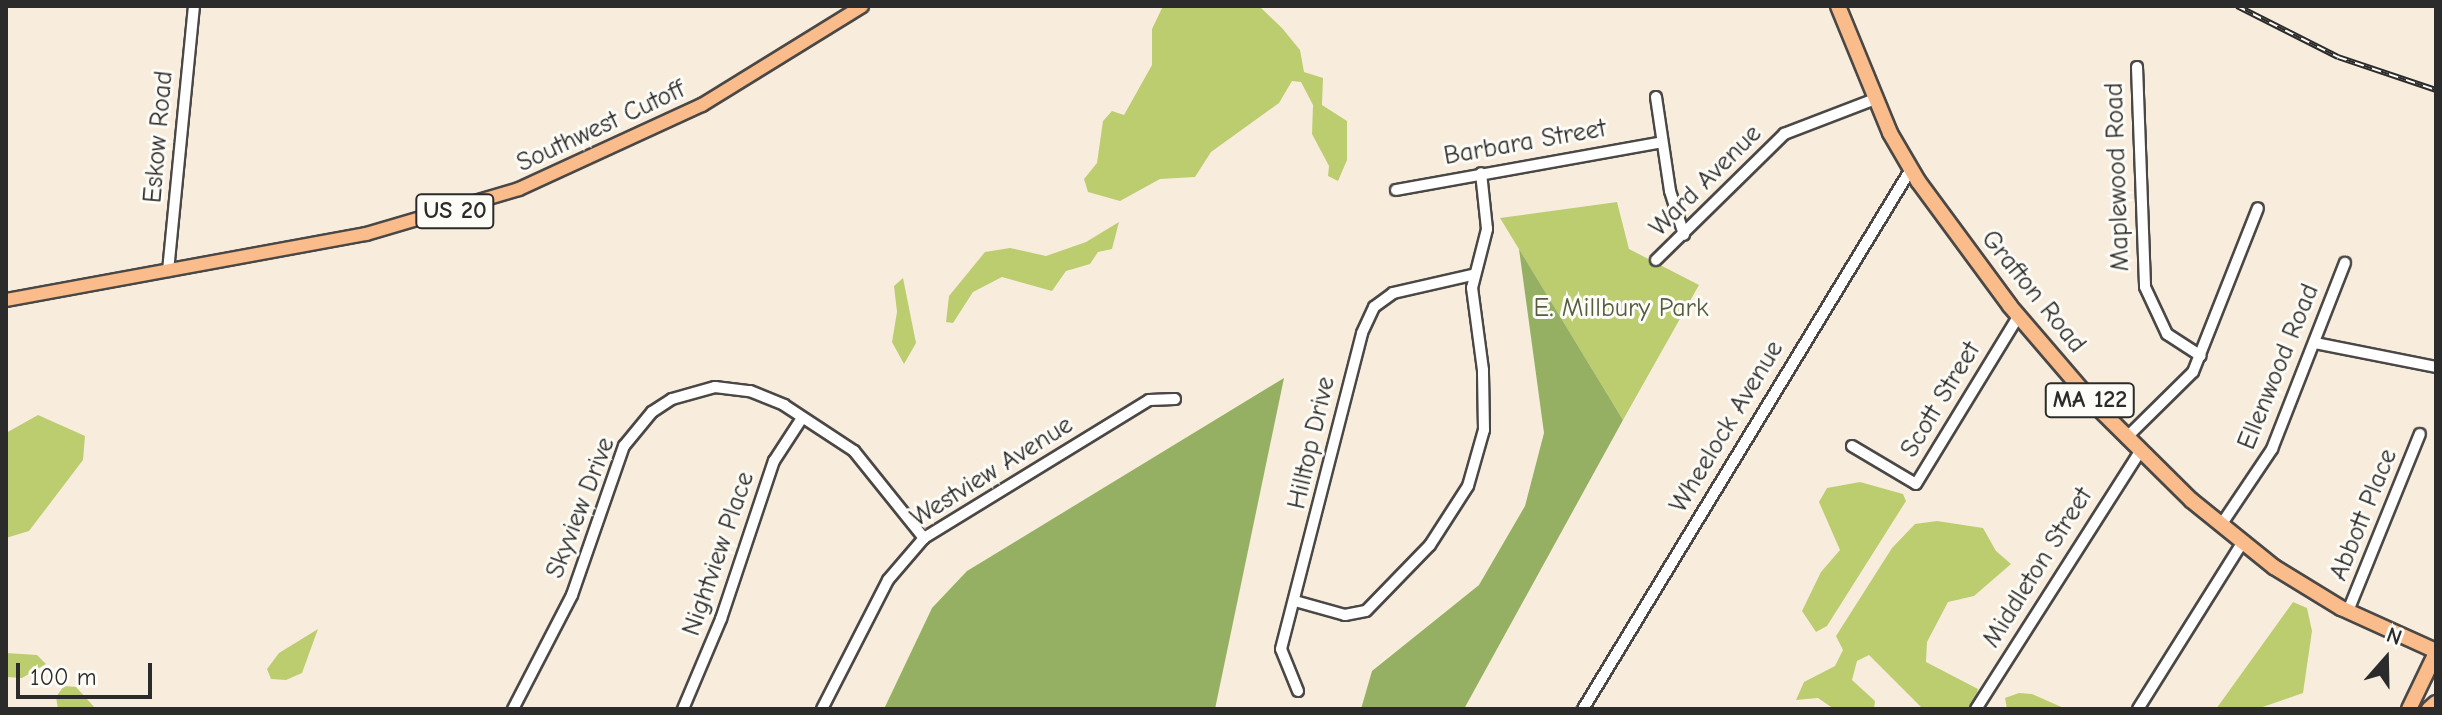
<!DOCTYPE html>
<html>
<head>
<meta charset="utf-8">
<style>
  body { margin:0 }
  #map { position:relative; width:2442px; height:715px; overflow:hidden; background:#f8eddd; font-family:"Comic Neue",sans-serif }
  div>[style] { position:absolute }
  .green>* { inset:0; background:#bccd70 }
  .forest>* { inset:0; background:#95b062 }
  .roads { filter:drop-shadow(2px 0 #4a4846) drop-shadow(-2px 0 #4a4846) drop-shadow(0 2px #4a4846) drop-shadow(0 -2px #4a4846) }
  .minor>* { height:10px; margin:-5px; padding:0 5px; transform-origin:5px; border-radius:5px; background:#fff }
  .major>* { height:12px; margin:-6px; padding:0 6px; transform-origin:6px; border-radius:6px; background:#f9bc8a }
  .highway>* { height:14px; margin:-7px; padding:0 7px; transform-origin:7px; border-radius:7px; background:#f9bc8a }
  .rail>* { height:6px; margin-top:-3px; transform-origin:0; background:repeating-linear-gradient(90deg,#fdfcf7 0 9px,#2b2b2b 0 18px); box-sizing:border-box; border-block:2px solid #2b2b2b }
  span { translate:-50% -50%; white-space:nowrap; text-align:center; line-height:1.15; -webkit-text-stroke:6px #fdfcf7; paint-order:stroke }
  .shield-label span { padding:2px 6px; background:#fdfcf7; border:2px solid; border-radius:6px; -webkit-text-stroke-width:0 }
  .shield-label { font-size:24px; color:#2b2b2b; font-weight:700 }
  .street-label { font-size:26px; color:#2b2b2b }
  .park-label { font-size:26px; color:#565c40 }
  .frame { position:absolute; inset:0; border:8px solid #2b2b2b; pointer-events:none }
  .north { position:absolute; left:2346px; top:619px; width:80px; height:80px; -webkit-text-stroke:6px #fdfcf7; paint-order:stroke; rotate:20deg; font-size:22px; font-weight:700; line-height:32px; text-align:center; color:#2b2b2b }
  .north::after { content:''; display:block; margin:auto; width:28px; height:36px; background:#2b2b2b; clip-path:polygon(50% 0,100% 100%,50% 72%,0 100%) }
  .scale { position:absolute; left:16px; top:663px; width:136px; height:36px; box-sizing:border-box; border:4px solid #2b2b2b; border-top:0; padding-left:10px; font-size:24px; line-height:28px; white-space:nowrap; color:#2b2b2b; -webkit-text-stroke:6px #fdfcf7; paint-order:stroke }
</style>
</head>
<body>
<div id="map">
  <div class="green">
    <i style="clip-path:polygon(1163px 6px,1259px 6px,1282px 28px,1300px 50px,1304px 72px,1323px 78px,1322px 105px,1347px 121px,1347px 160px,1338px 181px,1328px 176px,1329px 166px,1312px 134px,1313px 105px,1301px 82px,1292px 81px,1279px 103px,1211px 152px,1195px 177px,1160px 179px,1120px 201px,1088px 192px,1084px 179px,1097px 163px,1103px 121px,1112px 111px,1124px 115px,1152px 65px,1152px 29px)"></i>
    <i style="clip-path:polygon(1617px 202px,1629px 249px,1699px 285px,1623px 420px,1500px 218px)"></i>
    <i style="clip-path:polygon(1119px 222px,1112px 249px,1098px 252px,1090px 264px,1066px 271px,1052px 291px,1002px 277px,973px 292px,953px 323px,946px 322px,949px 296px,985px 252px,1010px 248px,1046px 256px,1086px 242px)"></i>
    <i style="clip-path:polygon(903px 278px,916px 343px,904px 364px,892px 342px,897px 312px,894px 286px)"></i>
    <i style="clip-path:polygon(38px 415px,85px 436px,83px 460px,29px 531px,6px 538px,6px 433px)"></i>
    <i style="clip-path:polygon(1860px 482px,1903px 494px,1906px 501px,1827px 626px,1816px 632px,1802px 611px,1821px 572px,1840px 550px,1819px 502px,1827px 488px)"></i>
    <i style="clip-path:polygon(1937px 521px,1983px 528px,1996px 551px,2011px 564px,1974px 596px,1948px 602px,1927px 642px,1926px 662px,1978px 689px,1973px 709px,1923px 709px,1869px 655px,1857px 661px,1852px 680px,1875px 701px,1874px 709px,1834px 709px,1818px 698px,1796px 700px,1804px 682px,1835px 666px,1843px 650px,1836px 636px,1892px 548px,1915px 524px)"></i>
    <i style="clip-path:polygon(2293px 602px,2307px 608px,2312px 631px,2303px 693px,2257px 709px,2216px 709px)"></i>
    <i style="clip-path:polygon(318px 629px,302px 673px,286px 680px,271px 679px,267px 669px,279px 653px)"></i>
    <i style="clip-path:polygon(6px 653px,37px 655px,46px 664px,22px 678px,6px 677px)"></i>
    <i style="clip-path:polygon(64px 686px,76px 687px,96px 709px,58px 709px,56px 697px)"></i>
    <i style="clip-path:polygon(2019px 693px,2032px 694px,2066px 709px,2007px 709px,2005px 698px)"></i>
  </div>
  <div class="forest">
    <i style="clip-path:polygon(1519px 249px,1623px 420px,1464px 709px,1361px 709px,1372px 671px,1479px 585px,1525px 506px,1544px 433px)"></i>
    <i style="clip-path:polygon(1284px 378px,1215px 709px,884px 709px,932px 608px,967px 571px)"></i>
  </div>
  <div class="roads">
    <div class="minor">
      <i style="left:2137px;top:67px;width:220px;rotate:87.9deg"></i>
      <i style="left:2145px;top:287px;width:52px;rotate:64.9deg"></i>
      <i style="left:2167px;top:334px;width:40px;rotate:32.9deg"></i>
      <i style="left:1656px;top:97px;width:95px;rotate:81.5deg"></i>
      <i style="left:1670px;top:191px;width:46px;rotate:72.3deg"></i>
      <i style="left:1396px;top:190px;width:270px;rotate:-10.2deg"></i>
      <i style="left:1656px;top:260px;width:180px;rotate:-44.5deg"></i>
      <i style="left:1784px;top:134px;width:97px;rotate:-21deg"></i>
      <i style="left:168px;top:271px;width:266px;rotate:-84.4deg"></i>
      <i style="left:2315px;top:343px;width:123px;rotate:11.2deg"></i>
      <i style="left:2126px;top:438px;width:94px;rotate:-44.6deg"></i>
      <i style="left:2193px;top:372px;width:176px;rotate:-68.4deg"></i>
      <i style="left:1852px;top:446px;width:74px;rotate:30.7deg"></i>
      <i style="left:1916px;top:484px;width:196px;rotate:-58.6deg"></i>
      <i style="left:2221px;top:525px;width:92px;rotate:-56.1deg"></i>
      <i style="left:2272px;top:449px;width:200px;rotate:-68.6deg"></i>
      <i style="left:1295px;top:601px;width:52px;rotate:15.6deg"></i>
      <i style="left:1345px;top:615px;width:21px;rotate:-11deg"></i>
      <i style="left:1366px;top:611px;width:92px;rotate:-45.9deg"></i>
      <i style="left:1430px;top:545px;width:70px;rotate:-57.2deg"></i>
      <i style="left:1468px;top:486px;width:58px;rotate:-74.1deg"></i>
      <i style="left:1484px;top:430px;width:60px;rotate:-91deg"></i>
      <i style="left:1483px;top:370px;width:83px;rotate:-97.6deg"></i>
      <i style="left:1472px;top:288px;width:61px;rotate:-75.7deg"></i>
      <i style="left:1487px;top:229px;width:56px;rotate:-96.1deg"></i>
      <i style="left:2348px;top:611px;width:191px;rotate:-67.9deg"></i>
      <i style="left:1298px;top:691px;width:45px;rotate:-112deg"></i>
      <i style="left:1281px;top:649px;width:326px;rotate:-75.6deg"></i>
      <i style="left:1362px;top:333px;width:29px;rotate:-65deg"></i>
      <i style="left:1374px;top:307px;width:24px;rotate:-36deg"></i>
      <i style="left:1393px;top:293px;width:81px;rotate:-12.8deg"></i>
      <i style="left:513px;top:709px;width:128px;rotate:-62.6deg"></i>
      <i style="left:572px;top:595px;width:158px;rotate:-70.8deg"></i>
      <i style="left:624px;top:446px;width:44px;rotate:-50.5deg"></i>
      <i style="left:652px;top:412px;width:24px;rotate:-33deg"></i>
      <i style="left:672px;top:399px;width:45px;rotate:-15.6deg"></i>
      <i style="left:715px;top:387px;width:35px;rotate:7deg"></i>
      <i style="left:750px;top:391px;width:37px;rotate:22deg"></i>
      <i style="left:784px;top:405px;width:84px;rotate:33.3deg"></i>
      <i style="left:854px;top:451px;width:112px;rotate:51.2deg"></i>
      <i style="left:683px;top:709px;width:98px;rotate:-67.1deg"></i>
      <i style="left:721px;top:619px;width:167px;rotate:-71.5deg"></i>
      <i style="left:774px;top:461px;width:51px;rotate:-56.9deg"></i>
      <i style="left:822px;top:709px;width:145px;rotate:-62.9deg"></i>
      <i style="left:888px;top:580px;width:55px;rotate:-49.4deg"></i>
      <i style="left:924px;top:538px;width:264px;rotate:-31.5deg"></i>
      <i style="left:1149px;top:400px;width:26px;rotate:-2deg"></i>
      <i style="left:1583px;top:709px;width:632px;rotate:-58.73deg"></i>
      <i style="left:1976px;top:709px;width:305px;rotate:-57.5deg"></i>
      <i style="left:2138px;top:709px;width:196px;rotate:-57.9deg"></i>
    </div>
    <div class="major">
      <i style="left:6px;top:300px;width:366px;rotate:-10.4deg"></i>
      <i style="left:366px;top:234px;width:159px;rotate:-16.4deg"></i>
      <i style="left:519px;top:189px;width:201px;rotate:-24.7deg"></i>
      <i style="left:702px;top:105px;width:188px;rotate:-31.7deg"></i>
    </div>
    <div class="highway">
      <i style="left:1838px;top:6px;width:137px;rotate:67.7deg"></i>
      <i style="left:1890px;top:133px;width:56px;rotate:59.7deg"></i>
      <i style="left:1918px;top:181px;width:155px;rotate:53.6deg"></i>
      <i style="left:2010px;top:306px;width:130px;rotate:49.4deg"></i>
      <i style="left:2095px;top:405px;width:135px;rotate:44.7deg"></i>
      <i style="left:2191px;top:500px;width:107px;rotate:38.9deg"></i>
      <i style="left:2274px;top:567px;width:79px;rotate:31.5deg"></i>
      <i style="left:2341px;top:608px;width:104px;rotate:24.4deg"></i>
      <i style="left:2409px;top:709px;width:62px;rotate:-64.3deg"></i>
      <i style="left:2429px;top:709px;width:9px;rotate:-41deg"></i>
    </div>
  </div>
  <div class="rail">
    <i style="left:2237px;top:6px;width:113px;rotate:26.8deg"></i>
    <i style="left:2338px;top:57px;width:103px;rotate:18.6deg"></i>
  </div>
  <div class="shield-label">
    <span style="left:455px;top:211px">US 20</span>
    <span style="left:2090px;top:400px">MA 122</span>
  </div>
  <div class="street-label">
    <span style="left:601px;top:127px;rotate:-25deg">Southwest Cutoff</span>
    <span style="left:159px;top:137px;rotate:-85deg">Eskow Road</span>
    <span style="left:1525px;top:143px;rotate:-10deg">Barbara Street</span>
    <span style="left:2118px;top:177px;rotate:-92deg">Maplewood Road</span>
    <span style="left:1706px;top:181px;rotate:-45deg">Ward Avenue</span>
    <span style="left:2033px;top:292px;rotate:51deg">Grafton Road</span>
    <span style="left:2279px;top:367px;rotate:-68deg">Ellenwood Road</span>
    <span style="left:1941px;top:400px;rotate:-59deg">Scott Street</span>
    <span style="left:1727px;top:427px;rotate:-59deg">Wheelock Avenue</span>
    <span style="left:1312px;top:443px;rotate:-77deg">Hilltop Drive</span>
    <span style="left:992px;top:472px;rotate:-32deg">Westview Avenue</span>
    <span style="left:581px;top:508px;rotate:-69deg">Skyview Drive</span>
    <span style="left:2364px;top:515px;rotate:-68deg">Abbott Place</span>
    <span style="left:719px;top:554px;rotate:-71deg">Nightview Place</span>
    <span style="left:2038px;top:568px;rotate:-58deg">Middleton Street</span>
  </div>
  <div class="park-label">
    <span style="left:1621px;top:309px">E. Millbury Park</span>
  </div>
  <div class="frame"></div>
  <div class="north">N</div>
  <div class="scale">100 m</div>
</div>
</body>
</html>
